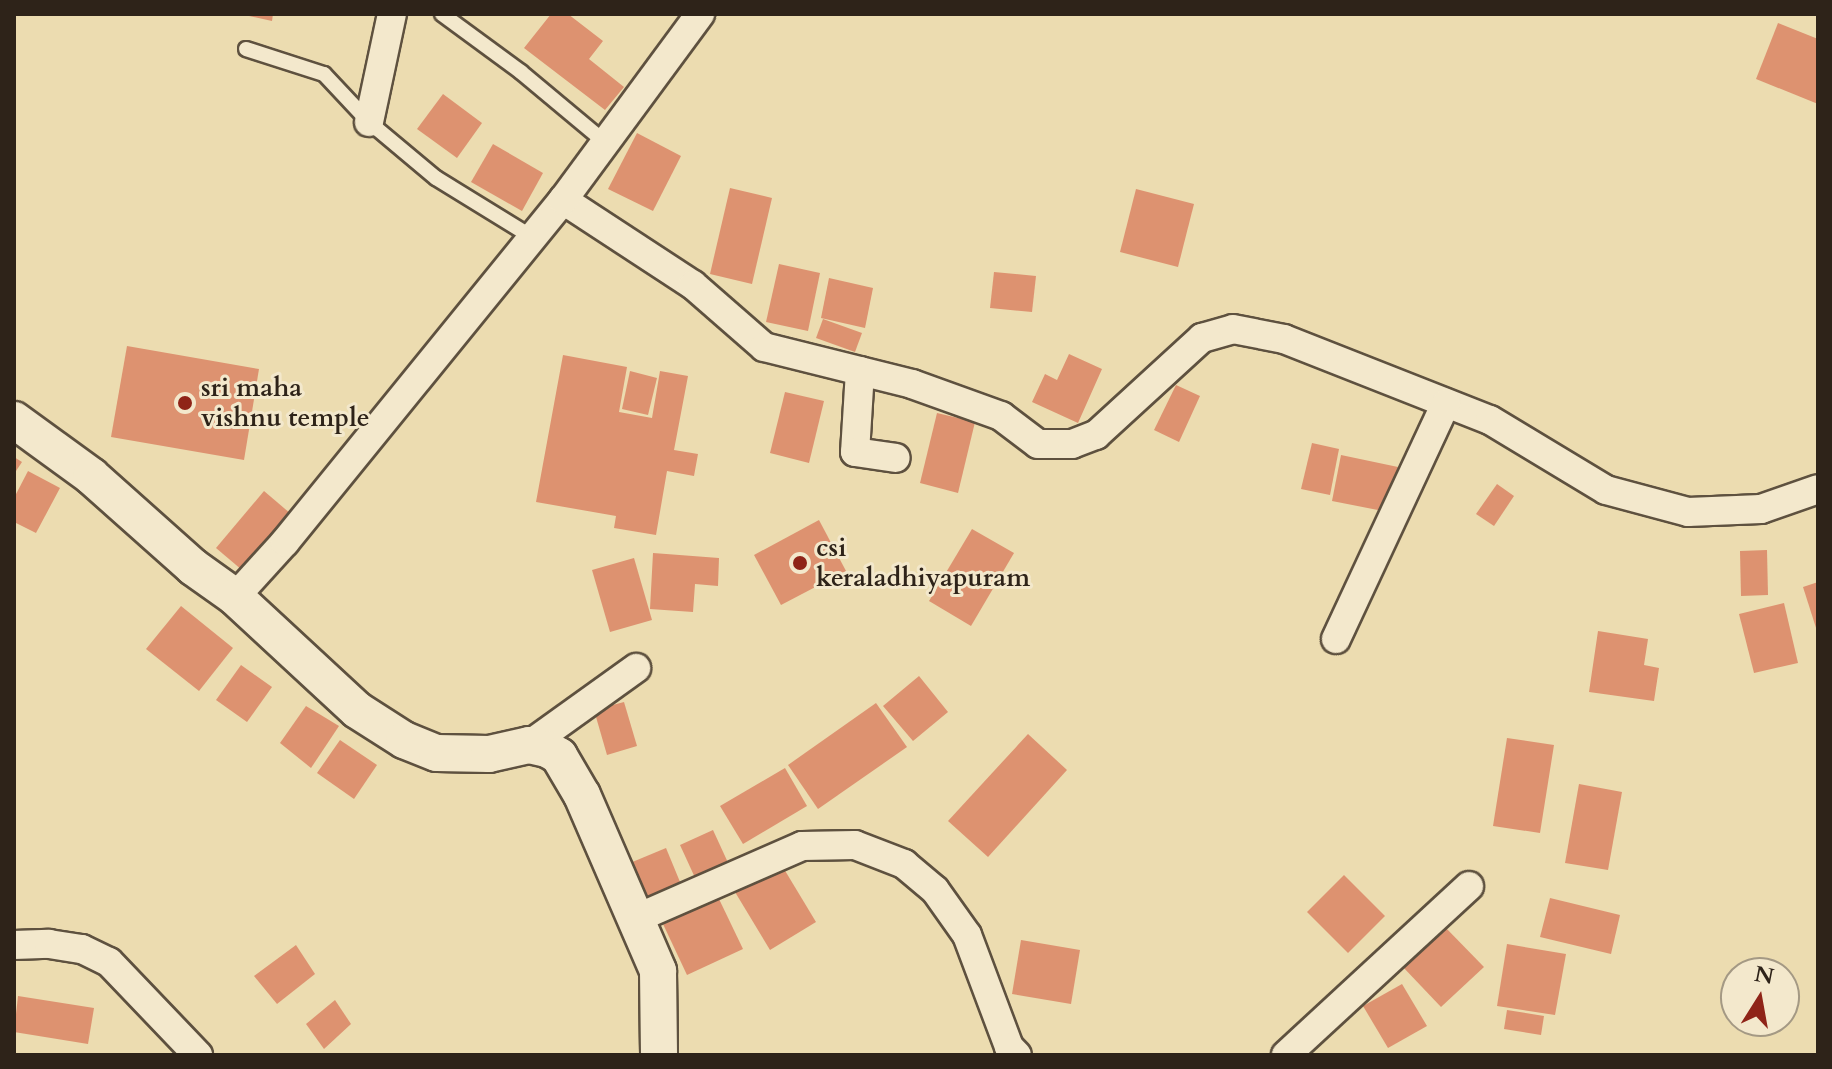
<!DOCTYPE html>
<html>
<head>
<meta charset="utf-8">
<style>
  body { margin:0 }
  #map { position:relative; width:1832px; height:1069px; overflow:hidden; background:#ecdcb0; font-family:Cardo,serif }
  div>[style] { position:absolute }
  .building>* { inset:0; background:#dd9270 }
  .roads { filter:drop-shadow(2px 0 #5e513f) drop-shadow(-2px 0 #5e513f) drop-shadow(0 2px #5e513f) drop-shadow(0 -2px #5e513f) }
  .service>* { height:14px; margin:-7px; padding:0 7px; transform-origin:7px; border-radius:7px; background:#f3e8cc }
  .minor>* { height:28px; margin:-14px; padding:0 14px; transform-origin:14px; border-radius:14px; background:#f3e8cc }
  .tertiary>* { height:36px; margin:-18px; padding:0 18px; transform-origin:18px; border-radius:18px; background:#f3e8cc }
  .dots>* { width:22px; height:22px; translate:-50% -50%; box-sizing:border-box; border:4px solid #f3e8cc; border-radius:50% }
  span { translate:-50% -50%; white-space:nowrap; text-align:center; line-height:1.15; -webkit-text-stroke:6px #f3e8cc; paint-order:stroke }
  .poi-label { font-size:26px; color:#2e2319; font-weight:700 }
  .left { translate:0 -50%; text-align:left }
  .frame { position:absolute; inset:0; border:16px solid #2e2319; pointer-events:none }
  .north { position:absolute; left:1720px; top:957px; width:80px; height:80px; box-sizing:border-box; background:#f3e8cc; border:2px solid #a49984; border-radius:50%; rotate:11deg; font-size:22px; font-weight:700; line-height:32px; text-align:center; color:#2e2319 }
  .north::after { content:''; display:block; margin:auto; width:28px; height:36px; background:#8f2418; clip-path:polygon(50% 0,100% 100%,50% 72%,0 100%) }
</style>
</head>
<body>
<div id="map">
  <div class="building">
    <i style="clip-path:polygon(240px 14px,273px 14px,272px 21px)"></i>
    <i style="clip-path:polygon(551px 14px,568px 14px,603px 41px,589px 59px,624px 87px,605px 110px,524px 48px)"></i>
    <i style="clip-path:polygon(1778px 23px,1818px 39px,1818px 104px,1756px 79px)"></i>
    <i style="clip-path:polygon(443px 94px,482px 123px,457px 158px,417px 129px)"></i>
    <i style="clip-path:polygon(637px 133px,681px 156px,653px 211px,608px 189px)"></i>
    <i style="clip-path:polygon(493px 144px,543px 173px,522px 211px,471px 182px)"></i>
    <i style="clip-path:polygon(730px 188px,772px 198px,752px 284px,710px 274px)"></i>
    <i style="clip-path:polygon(1136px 189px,1194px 204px,1178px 267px,1120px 252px)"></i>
    <i style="clip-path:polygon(779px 264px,820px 273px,808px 331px,766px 322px)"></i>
    <i style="clip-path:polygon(994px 272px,1036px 276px,1032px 312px,990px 308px)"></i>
    <i style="clip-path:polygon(829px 278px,873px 288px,865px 328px,821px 318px)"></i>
    <i style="clip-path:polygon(823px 319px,862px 333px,855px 352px,816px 338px)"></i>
    <i style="clip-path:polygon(127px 346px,259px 369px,244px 460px,111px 437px)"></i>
    <i style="clip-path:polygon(1069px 354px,1102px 369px,1078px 423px,1032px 402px,1045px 374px,1057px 380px)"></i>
    <i style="clip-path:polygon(563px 355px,627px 367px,619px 412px,652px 418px,660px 371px,688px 376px,674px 450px,698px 454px,694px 476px,667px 471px,656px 535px,614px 528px,616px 516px,536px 502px)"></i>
    <i style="clip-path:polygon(630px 371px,657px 378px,648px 415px,622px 409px)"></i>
    <i style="clip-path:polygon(1176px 385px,1200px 396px,1179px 442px,1154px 430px)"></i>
    <i style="clip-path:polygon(785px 392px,824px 401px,809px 463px,770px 453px)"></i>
    <i style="clip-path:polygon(937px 413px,975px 422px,958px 493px,920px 483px)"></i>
    <i style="clip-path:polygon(1312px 443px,1339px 449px,1330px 495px,1301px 489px)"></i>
    <i style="clip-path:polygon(1341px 455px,1398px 467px,1388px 512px,1332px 501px)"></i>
    <i style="clip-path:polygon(14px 457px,22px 462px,14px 474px)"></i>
    <i style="clip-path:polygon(28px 471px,60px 488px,36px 533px,14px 522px,14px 498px)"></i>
    <i style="clip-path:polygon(1497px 484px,1514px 496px,1494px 526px,1476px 514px)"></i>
    <i style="clip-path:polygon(264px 491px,291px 514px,242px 570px,216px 548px)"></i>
    <i style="clip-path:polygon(819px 520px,846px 571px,781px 605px,754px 555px)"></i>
    <i style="clip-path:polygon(972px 529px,1014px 553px,971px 626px,929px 601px)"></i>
    <i style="clip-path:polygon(1767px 550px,1768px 595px,1741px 596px,1740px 551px)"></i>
    <i style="clip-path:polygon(653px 553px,719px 558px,718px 586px,695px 584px,693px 612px,650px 609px)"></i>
    <i style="clip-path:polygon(634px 558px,652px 620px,610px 632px,592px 570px)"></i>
    <i style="clip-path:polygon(1818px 582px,1818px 631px,1817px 631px,1803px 587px)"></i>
    <i style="clip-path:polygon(1784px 603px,1798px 663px,1754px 673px,1739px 614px)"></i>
    <i style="clip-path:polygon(181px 606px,233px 648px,199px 691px,146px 649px)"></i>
    <i style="clip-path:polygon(1598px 631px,1648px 639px,1644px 665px,1659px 668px,1654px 701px,1589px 692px)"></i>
    <i style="clip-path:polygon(241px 665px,272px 687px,247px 722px,216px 700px)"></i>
    <i style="clip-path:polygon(919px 676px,948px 712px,913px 741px,883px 706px)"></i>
    <i style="clip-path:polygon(624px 702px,637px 746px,607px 755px,594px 710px)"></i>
    <i style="clip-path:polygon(876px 703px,907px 747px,818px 809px,788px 765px)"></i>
    <i style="clip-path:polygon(306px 706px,339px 726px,311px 768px,280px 743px)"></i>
    <i style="clip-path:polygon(1028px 734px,1067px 770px,988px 857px,948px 821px)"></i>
    <i style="clip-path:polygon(1507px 738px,1554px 745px,1540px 833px,1493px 826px)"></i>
    <i style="clip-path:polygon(340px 740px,377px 765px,354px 799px,317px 773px)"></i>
    <i style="clip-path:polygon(785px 768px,807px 806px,743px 844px,720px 806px)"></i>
    <i style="clip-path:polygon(1579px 784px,1622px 792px,1608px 870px,1565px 863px)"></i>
    <i style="clip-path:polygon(713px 830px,730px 867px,697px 882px,680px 845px)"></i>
    <i style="clip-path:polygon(666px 848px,685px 894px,650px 909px,630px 863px)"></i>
    <i style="clip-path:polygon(781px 864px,816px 922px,770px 950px,735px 892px)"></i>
    <i style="clip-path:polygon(1344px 875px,1385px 916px,1348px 953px,1307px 912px)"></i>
    <i style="clip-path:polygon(1550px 898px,1620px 915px,1611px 954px,1540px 937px)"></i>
    <i style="clip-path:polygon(719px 899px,743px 949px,687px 975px,663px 924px)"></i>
    <i style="clip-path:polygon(1444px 926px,1484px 967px,1441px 1007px,1402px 966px)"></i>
    <i style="clip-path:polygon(1021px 940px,1080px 950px,1071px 1004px,1012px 994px)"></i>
    <i style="clip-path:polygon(1507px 944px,1566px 954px,1555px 1015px,1497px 1006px)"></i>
    <i style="clip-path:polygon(296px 945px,315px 974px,277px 1004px,254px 976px)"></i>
    <i style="clip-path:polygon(1402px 984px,1427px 1026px,1388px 1048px,1363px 1006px)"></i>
    <i style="clip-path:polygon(18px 996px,94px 1008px,88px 1044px,14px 1032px)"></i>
    <i style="clip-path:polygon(335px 1000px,351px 1024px,324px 1049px,306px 1024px)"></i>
    <i style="clip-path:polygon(1507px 1010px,1544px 1016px,1541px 1035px,1504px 1029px)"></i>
  </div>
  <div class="roads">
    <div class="service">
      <i style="left:442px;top:14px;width:98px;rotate:36.3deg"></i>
      <i style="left:521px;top:72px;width:111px;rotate:39.9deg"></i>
      <i style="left:246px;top:49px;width:82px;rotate:17.8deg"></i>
      <i style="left:324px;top:74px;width:66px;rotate:46.8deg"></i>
      <i style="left:369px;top:122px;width:87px;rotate:39.9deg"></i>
      <i style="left:436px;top:178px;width:113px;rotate:31.6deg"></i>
    </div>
    <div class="minor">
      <i style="left:369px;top:122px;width:110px;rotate:-78deg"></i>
      <i style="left:563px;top:200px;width:155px;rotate:33.2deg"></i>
      <i style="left:693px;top:285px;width:94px;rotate:41.1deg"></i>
      <i style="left:764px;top:347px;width:153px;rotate:14deg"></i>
      <i style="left:912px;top:384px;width:95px;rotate:19.8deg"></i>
      <i style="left:1001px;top:416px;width:46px;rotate:37.1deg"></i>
      <i style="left:1038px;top:444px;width:34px"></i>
      <i style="left:1072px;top:444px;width:26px;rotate:-21deg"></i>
      <i style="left:1096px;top:435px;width:144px;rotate:-42.5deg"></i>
      <i style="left:1202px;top:338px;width:32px;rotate:-16deg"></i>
      <i style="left:1233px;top:329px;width:52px;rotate:11.1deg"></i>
      <i style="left:1284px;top:339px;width:221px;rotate:21.5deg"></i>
      <i style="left:1490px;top:420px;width:135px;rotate:31.1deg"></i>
      <i style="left:1606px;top:490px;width:85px;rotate:15deg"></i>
      <i style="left:1688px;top:512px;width:73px;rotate:-2.4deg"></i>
      <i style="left:1761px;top:509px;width:60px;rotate:-19.3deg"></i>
      <i style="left:860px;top:371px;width:81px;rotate:93.5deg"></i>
      <i style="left:855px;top:452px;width:41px;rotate:8.3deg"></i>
      <i style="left:235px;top:597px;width:74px;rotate:-47.7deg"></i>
      <i style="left:285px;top:542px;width:441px;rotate:-50.9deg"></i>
      <i style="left:563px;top:200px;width:231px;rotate:-53.6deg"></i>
      <i style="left:1336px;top:639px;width:260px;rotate:-65deg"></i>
      <i style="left:529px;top:745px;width:132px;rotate:-35.7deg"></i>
      <i style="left:635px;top:919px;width:182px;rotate:-23.6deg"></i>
      <i style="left:802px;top:846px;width:53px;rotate:-1.1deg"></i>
      <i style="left:855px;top:845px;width:53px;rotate:21.2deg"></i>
      <i style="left:904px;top:864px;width:40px;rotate:40deg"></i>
      <i style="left:935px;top:890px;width:55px;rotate:54.6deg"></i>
      <i style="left:967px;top:935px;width:120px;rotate:69.4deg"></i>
      <i style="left:1009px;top:1047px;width:11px;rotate:45deg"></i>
      <i style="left:14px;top:945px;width:35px;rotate:-2deg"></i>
      <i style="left:49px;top:944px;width:33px;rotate:9deg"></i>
      <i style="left:82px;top:949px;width:30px;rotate:26deg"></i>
      <i style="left:109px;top:962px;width:129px;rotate:46.3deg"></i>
      <i style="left:1286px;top:1055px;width:249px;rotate:-42.7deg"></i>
    </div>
    <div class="tertiary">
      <i style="left:14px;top:420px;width:95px;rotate:36deg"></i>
      <i style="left:91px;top:476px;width:137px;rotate:41.7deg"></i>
      <i style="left:193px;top:567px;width:52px;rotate:35.5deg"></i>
      <i style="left:235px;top:597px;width:166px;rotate:42.8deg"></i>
      <i style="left:357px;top:710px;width:56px;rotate:32.6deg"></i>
      <i style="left:404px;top:740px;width:35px;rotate:22deg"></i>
      <i style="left:437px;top:753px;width:52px;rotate:1.1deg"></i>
      <i style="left:489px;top:754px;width:41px;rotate:-12.7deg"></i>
      <i style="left:529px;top:745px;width:18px;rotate:13deg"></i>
      <i style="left:547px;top:749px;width:14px;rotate:30deg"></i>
      <i style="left:559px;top:756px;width:45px;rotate:59.5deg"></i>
      <i style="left:582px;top:795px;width:192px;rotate:66.6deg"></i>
      <i style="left:658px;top:971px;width:84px;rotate:89.3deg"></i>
    </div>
  </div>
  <div class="dots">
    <i style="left:185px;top:403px;background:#8f2418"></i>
    <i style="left:800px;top:563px;background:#8f2418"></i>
  </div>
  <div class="poi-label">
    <span class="left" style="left:201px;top:403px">sri maha<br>vishnu temple</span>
    <span class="left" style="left:816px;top:563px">csi<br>keraladhiyapuram</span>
  </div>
  <div class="frame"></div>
  <div class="north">N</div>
</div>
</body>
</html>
